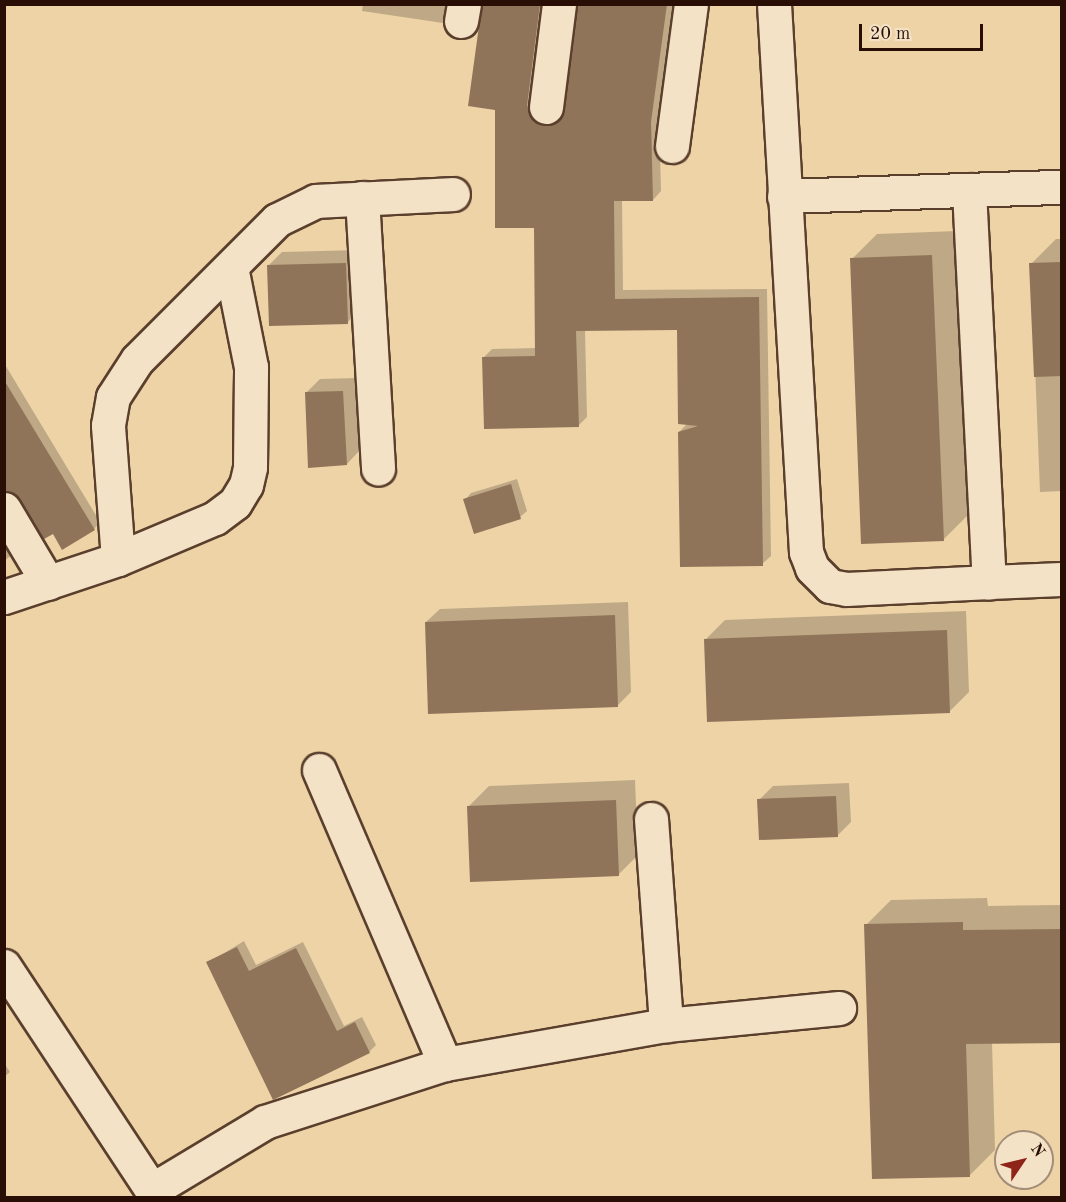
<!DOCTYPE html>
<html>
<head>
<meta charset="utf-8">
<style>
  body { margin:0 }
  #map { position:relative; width:1066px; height:1202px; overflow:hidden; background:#eed3a7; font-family:"Old Standard TT",serif }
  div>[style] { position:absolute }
  .shadow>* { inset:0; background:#0003 }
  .building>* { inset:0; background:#8f7459 }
  .roads { filter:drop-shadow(2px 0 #5a3f2d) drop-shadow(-2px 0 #5a3f2d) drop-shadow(0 2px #5a3f2d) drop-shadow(0 -2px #5a3f2d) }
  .minor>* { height:33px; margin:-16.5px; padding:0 16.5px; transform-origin:16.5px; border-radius:16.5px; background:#f4e2c6 }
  span { translate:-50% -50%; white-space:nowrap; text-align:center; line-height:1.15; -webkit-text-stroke:5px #f4e2c6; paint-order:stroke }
  .frame { position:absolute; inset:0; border:6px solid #280e04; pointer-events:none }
  .north { position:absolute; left:994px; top:1130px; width:60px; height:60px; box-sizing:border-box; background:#f4e2c6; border:2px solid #a28d78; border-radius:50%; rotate:55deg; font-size:16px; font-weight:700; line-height:24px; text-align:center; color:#280e04 }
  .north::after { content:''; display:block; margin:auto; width:21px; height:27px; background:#8f2418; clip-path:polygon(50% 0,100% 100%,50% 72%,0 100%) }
  .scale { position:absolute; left:859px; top:24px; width:124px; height:27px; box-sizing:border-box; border:3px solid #280e04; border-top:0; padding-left:8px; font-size:18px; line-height:21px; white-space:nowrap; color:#280e04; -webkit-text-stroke:4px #f4e2c6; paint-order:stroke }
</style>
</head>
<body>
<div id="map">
  <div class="shadow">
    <i style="clip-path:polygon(363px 4px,453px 4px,451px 14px,443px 23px,362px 11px)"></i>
    <i style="clip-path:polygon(483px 4px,549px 4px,554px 118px,565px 113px,578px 4px,674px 4px,659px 113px,661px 191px,653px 200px,622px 199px,623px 290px,767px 289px,771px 556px,762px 564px,679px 432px,688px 423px,678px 329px,585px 330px,587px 417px,579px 425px,483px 358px,492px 349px,536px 348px,535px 227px,497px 109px)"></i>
    <i style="clip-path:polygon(957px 231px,968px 515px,943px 540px,852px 259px,877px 234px)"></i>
    <i style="clip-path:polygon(1056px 239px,1062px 239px,1062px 491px,1040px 492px,1031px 264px)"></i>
    <i style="clip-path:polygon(359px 250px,361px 308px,348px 322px,268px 266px,282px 252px)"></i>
    <i style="clip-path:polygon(4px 363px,100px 522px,94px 529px,53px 532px,44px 537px,14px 492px,4px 491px)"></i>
    <i style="clip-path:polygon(356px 378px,360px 450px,347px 464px,306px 393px,320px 379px)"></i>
    <i style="clip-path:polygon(517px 479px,527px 511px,520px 517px,465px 500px,471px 493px)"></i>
    <i style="clip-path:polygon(4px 527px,17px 551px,4px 561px)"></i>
    <i style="clip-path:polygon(628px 602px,631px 692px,618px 705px,426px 622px,440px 609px)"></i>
    <i style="clip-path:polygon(966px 611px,969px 692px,949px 712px,705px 640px,725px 620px)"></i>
    <i style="clip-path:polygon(635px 780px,638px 855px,618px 875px,469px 806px,489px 786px)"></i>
    <i style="clip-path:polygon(849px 783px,851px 822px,837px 836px,759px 800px,773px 786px)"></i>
    <i style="clip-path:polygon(987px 898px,988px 906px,1062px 905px,1062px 1042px,992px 1042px,995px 1150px,970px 1175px,866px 925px,891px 900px)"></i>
    <i style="clip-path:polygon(244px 941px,256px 965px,303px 942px,344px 1026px,362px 1017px,376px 1045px,369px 1052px,208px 963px)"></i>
    <i style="clip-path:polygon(4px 1063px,10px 1072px,4px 1077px)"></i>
  </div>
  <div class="building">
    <i style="clip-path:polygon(482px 4px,540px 4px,527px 105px,534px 122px,544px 126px,561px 119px,564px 110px,577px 4px,667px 4px,651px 122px,653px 201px,614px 201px,615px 299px,759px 297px,763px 566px,680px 567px,678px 432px,698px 426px,678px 424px,677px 330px,576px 331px,579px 427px,484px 429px,482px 357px,535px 356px,534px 228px,495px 228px,495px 110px,468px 106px)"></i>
    <i style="clip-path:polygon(932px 255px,944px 541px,861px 544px,850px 258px)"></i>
    <i style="clip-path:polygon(1062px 262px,1062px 376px,1034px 377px,1029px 263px)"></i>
    <i style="clip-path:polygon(346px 263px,348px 324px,269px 326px,267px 265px)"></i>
    <i style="clip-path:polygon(4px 380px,95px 530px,62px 550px,53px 534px,44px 539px,20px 499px,4px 490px)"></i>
    <i style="clip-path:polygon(343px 391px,347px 465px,308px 468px,305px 392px)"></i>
    <i style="clip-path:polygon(511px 484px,521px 519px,474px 534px,463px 499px)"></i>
    <i style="clip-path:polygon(615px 615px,618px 707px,428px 714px,425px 622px)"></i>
    <i style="clip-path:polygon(947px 630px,950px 713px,707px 722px,704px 639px)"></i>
    <i style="clip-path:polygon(836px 796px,838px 837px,759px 840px,757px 799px)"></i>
    <i style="clip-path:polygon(616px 800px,619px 876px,470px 882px,467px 806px)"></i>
    <i style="clip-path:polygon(963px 922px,963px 930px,1062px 929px,1062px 1043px,966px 1044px,970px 1177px,872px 1179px,864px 924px)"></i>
    <i style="clip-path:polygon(237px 947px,249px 971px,296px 948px,337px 1031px,355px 1022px,370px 1053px,273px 1100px,206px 962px)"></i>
  </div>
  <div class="roads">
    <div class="minor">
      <i style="left:774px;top:4px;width:549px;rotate:86.66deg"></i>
      <i style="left:806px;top:552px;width:17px;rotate:69deg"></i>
      <i style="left:812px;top:568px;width:25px;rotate:45deg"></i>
      <i style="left:830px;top:586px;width:17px;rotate:10deg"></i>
      <i style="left:847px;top:589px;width:142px;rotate:-2.8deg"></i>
      <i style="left:461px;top:21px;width:17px;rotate:-80deg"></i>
      <i style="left:546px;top:107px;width:104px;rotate:-82.8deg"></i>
      <i style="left:672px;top:146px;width:143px;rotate:-82.4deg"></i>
      <i style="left:969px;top:190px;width:393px;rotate:87.1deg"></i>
      <i style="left:989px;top:582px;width:73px;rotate:-2.4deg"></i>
      <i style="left:784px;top:196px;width:278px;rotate:-1.9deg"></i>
      <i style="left:362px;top:198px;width:271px;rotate:86.6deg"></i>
      <i style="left:4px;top:509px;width:86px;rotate:59.3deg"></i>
      <i style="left:118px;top:559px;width:105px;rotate:-22.9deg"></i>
      <i style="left:215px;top:518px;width:25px;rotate:-37deg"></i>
      <i style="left:235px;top:503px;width:21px;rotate:-59deg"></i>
      <i style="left:246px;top:485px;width:18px;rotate:-77deg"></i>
      <i style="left:250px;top:467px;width:100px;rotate:-89.4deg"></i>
      <i style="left:251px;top:367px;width:102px;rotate:-101.3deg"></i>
      <i style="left:4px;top:597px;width:120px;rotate:-18.4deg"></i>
      <i style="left:118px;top:559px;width:134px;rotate:-94.3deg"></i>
      <i style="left:108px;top:425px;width:28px;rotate:-80deg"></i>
      <i style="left:113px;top:397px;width:44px;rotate:-57deg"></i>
      <i style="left:137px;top:360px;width:198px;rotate:-45deg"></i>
      <i style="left:277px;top:220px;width:43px;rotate:-26deg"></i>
      <i style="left:316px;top:201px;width:137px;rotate:-2.9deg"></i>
      <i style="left:319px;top:770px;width:320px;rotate:66.8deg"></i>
      <i style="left:651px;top:819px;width:207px;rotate:85.8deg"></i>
      <i style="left:4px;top:966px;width:278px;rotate:56.6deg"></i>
      <i style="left:152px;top:1190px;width:132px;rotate:-31deg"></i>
      <i style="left:265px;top:1122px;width:189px;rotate:-17.9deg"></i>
      <i style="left:445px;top:1064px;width:224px;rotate:-10deg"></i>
      <i style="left:666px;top:1025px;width:174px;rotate:-5.6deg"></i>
    </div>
  </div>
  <div class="frame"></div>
  <div class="north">N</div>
  <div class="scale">20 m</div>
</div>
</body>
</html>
